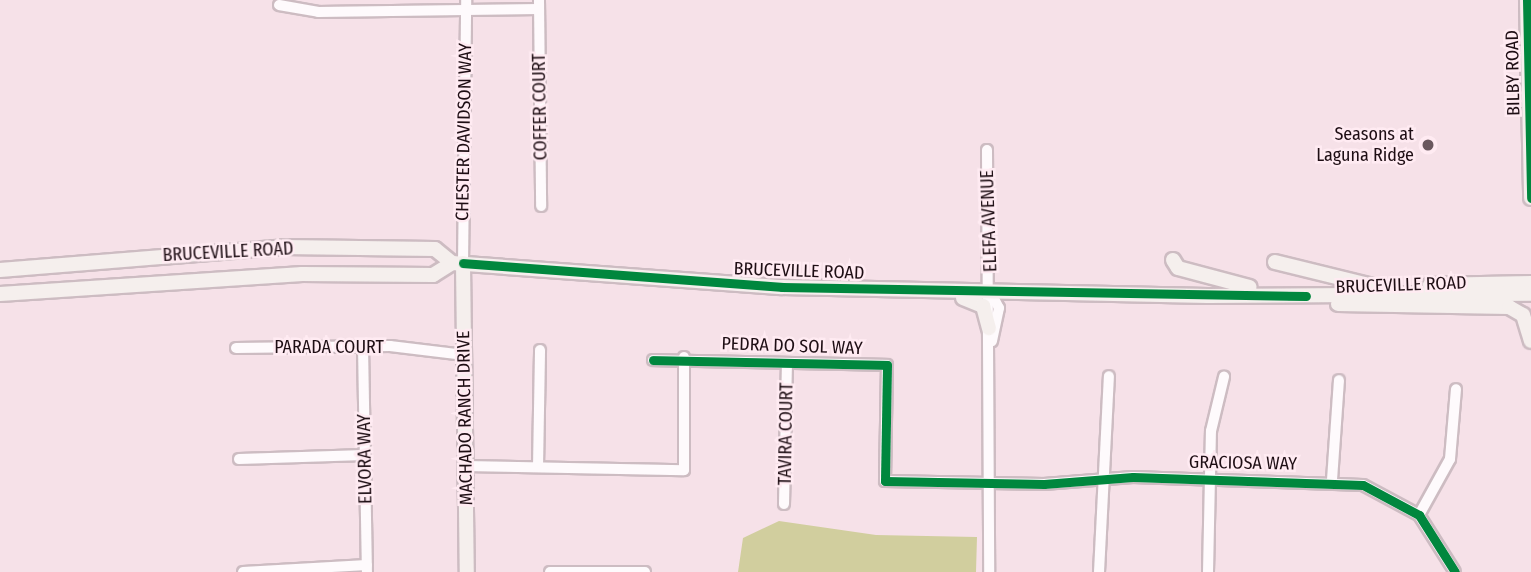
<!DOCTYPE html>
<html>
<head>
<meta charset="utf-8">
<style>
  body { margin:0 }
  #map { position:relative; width:1531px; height:572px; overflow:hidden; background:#f6e1e8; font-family:"Fira Sans Condensed",sans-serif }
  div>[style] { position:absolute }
  .green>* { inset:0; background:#d1ce9e }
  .roads { filter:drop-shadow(2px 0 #cdbcc2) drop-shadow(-2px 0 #cdbcc2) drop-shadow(0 2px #cdbcc2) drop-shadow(0 -2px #cdbcc2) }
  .street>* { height:10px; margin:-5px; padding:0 5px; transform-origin:5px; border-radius:5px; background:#fefafc }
  .secondary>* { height:14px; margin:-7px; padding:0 7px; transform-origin:7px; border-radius:7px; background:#f5efed }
  .cycleway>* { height:9px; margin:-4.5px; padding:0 4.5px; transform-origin:4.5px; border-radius:4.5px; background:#00873e }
  .dots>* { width:19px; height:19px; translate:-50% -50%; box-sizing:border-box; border:4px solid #ffebf2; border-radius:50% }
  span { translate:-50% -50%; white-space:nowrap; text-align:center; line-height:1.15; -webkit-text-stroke:5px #ffebf2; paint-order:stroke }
  .street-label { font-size:18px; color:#1e0e14 }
  .poi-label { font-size:18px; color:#1e0e14 }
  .right { translate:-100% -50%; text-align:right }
</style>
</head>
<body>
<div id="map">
  <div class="green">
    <i style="clip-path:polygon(779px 521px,876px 535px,977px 537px,976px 572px,738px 572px,743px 538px)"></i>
  </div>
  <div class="roads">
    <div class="street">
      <i style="left:539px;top:0;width:206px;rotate:89.4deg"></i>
      <i style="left:279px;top:5px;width:40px;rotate:10deg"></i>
      <i style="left:318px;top:12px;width:221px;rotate:-0.8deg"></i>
      <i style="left:987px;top:150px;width:422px;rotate:89.7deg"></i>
      <i style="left:463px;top:263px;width:263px;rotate:-89.3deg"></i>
      <i style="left:991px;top:293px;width:17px;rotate:62deg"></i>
      <i style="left:999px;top:308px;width:34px;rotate:102deg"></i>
      <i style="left:363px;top:346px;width:226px;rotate:89deg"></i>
      <i style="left:236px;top:348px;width:154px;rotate:-0.7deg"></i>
      <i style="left:390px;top:346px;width:75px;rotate:6.9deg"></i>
      <i style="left:653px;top:360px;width:234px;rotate:1.2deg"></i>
      <i style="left:887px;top:365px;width:116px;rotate:91deg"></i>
      <i style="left:885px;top:481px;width:159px;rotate:1.1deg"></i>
      <i style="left:1044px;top:484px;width:89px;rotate:-4.5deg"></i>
      <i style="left:1133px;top:477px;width:230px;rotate:2deg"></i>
      <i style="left:1363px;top:485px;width:64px;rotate:28.2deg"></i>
      <i style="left:1419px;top:515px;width:67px;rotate:57.7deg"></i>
      <i style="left:239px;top:459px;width:126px;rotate:-1.8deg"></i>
      <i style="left:466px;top:466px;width:218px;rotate:1.1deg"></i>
      <i style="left:684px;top:470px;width:113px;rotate:-90deg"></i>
      <i style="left:538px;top:467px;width:117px;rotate:-89deg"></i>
      <i style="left:1332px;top:480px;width:100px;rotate:-86deg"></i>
      <i style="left:784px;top:504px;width:141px;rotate:-88.8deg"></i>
      <i style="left:1419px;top:515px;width:64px;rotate:-61deg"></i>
      <i style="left:1450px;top:459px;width:70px;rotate:-85.1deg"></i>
      <i style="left:243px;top:572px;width:124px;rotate:-3.2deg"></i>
      <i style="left:550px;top:572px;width:95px"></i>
      <i style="left:1099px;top:572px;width:196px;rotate:-87.1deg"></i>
      <i style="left:1208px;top:572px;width:141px;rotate:-88.8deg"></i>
      <i style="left:1211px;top:431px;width:56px;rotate:-76.5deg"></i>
    </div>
    <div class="secondary">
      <i style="left:1527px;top:0;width:198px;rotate:88.8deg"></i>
      <i style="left:1173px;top:260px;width:9px;rotate:58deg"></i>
      <i style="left:1178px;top:268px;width:74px;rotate:14.8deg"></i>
      <i style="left:1275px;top:262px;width:105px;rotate:13.8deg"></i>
      <i style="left:463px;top:263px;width:309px;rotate:89.3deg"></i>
      <i style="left:0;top:270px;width:285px;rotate:-4.6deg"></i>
      <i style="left:284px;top:247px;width:151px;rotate:0.8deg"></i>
      <i style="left:435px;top:249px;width:22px;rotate:39deg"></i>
      <i style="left:1430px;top:285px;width:101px;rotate:-1.1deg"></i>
      <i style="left:0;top:294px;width:303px;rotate:-3.8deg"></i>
      <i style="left:302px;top:274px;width:131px;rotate:0.4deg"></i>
      <i style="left:433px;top:275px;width:22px;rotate:-32deg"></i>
      <i style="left:452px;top:263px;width:331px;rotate:4.2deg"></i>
      <i style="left:782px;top:287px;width:426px;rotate:1.2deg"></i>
      <i style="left:1208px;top:296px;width:323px;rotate:-0.4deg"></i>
      <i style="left:963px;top:298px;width:22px;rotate:22deg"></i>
      <i style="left:983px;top:306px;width:23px;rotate:75deg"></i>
      <i style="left:1338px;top:304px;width:171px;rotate:1deg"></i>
      <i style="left:1509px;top:307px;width:16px;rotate:30deg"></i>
      <i style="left:1523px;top:315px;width:27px;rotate:73deg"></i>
    </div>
  </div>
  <div class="cycleway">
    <i style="left:1527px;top:0;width:198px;rotate:88.8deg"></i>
    <i style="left:463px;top:263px;width:320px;rotate:4.3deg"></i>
    <i style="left:782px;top:287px;width:524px;rotate:0.98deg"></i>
    <i style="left:653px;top:360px;width:234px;rotate:1.2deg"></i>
    <i style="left:887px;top:365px;width:116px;rotate:91deg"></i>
    <i style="left:885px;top:481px;width:159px;rotate:1.1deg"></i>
    <i style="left:1044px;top:484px;width:89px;rotate:-4.5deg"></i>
    <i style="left:1133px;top:477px;width:230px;rotate:2deg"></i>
    <i style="left:1363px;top:485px;width:64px;rotate:28.2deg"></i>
    <i style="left:1419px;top:515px;width:67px;rotate:57.7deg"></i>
  </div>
  <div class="dots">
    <i style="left:1428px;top:145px;background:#6a585e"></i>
  </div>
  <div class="street-label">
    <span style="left:1513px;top:73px;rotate:-91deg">BILBY ROAD</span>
    <span style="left:540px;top:107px;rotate:-91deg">COFFER COURT</span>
    <span style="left:464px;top:132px;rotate:-89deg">CHESTER DAVIDSON WAY</span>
    <span style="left:989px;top:221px;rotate:-92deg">ELEFA AVENUE</span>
    <span style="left:228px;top:252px;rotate:-3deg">BRUCEVILLE ROAD</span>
    <span style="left:799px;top:271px;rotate:2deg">BRUCEVILLE ROAD</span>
    <span style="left:1401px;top:285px;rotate:-2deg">BRUCEVILLE ROAD</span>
    <span style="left:792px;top:346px;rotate:2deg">PEDRA DO SOL WAY</span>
    <span style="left:329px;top:347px">PARADA COURT</span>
    <span style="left:465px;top:418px;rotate:-91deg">MACHADO RANCH DRIVE</span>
    <span style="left:786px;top:434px;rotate:-89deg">TAVIRA COURT</span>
    <span style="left:365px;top:459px;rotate:-91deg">ELVORA WAY</span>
    <span style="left:1243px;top:463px;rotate:1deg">GRACIOSA WAY</span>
  </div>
  <div class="poi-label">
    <span class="right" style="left:1414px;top:145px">Seasons at<br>Laguna Ridge</span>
  </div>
</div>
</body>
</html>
